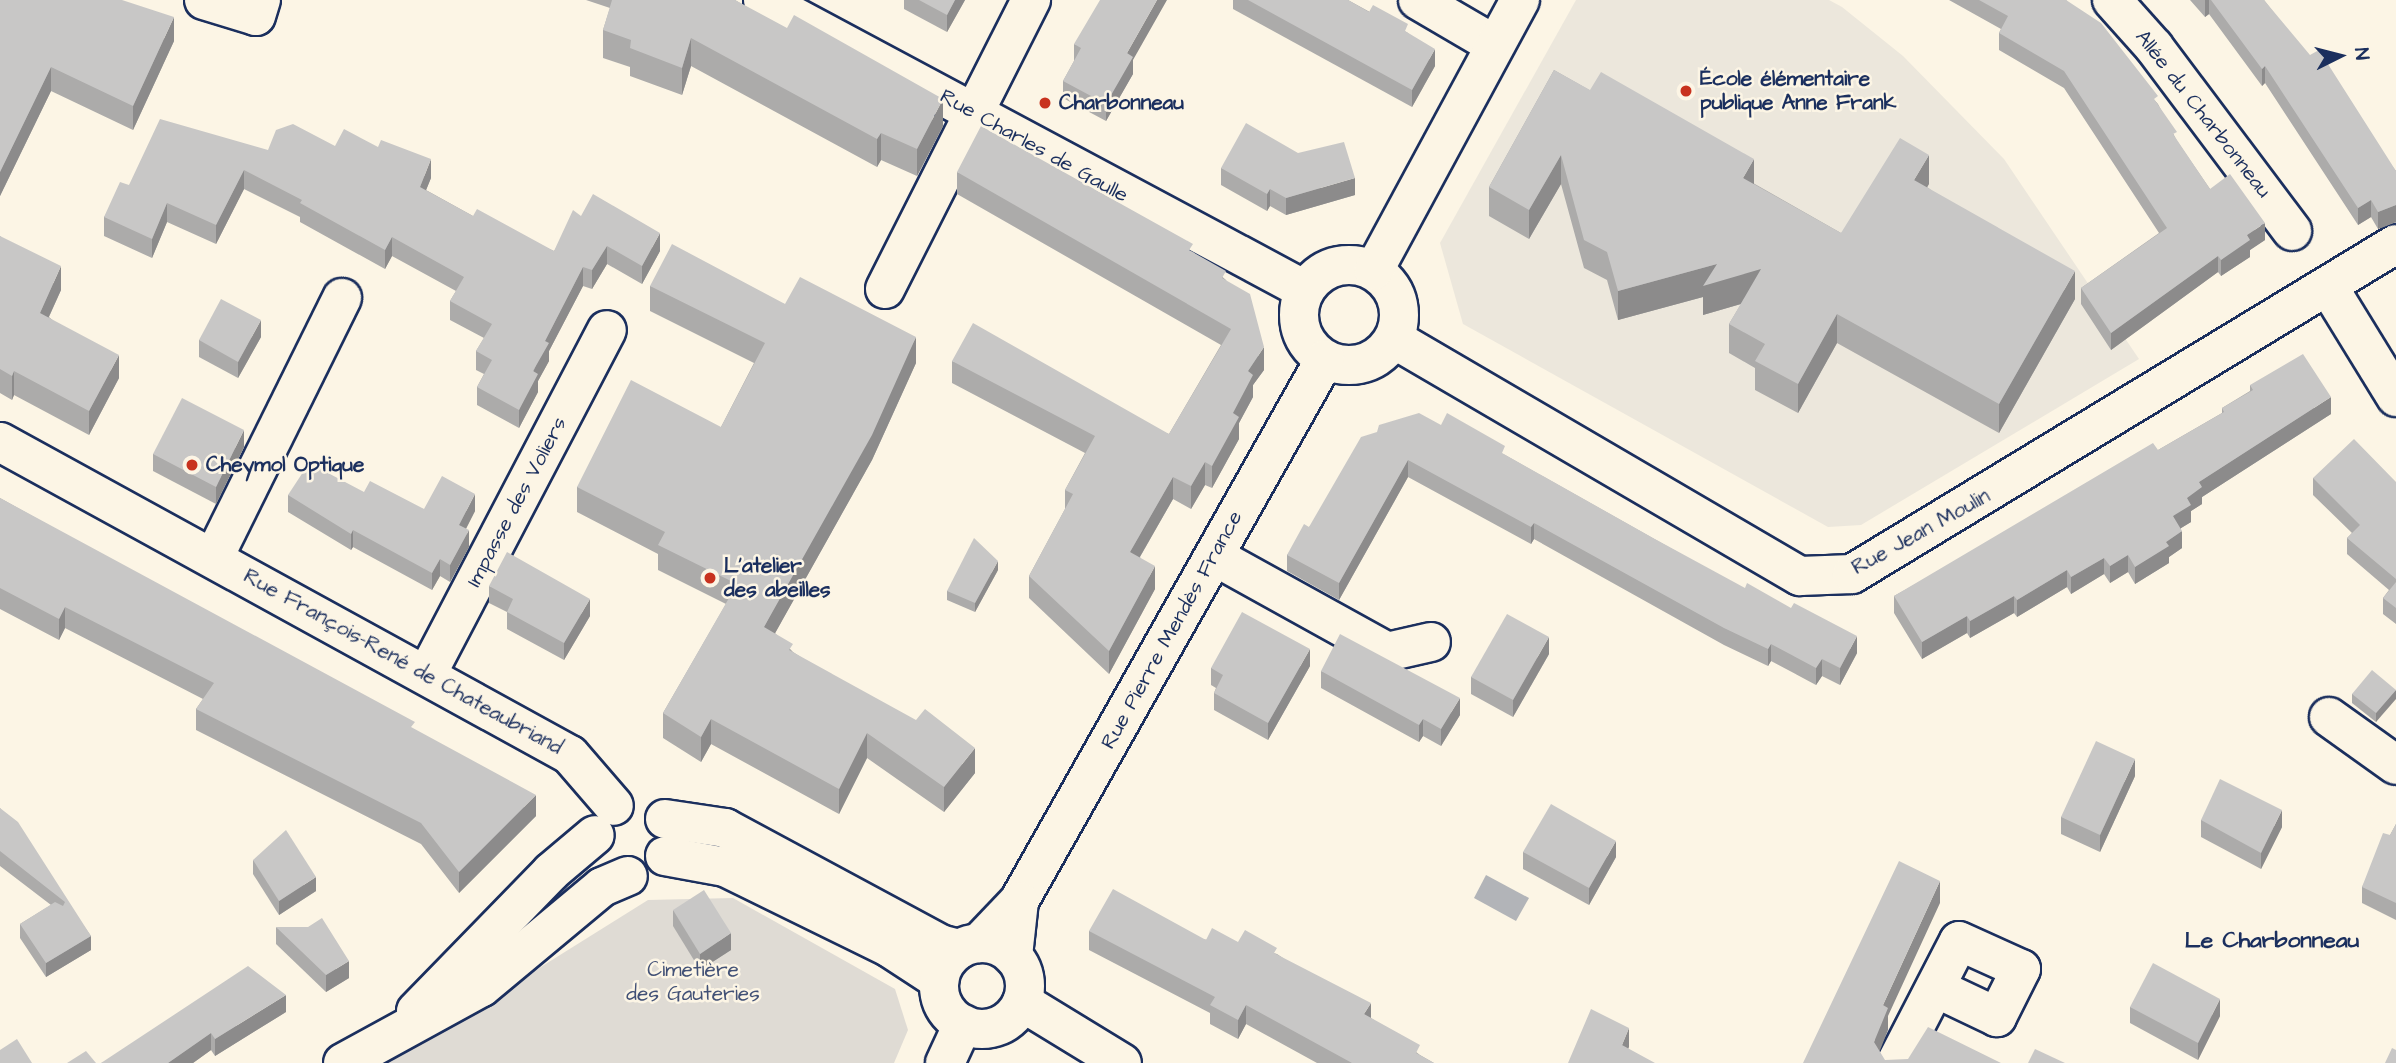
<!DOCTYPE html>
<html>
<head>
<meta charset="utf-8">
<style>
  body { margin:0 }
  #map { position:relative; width:2396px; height:1063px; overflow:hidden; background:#fcf5e5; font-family:"Architects Daughter",sans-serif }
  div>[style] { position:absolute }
  .built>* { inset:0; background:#ece7dc }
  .green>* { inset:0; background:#dfdbd4 }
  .water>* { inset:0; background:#b2b4b8 }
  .roads { filter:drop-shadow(2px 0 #1b2f5e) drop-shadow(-2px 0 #1b2f5e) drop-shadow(0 2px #1b2f5e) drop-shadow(0 -2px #1b2f5e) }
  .street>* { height:38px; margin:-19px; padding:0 19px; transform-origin:19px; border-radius:19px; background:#fcf5e5 }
  .street>.ring { margin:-19px; padding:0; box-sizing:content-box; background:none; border:38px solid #fcf5e5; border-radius:50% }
  .secondary>* { height:38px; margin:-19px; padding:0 19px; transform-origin:19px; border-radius:19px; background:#fcf5e5 }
  .secondary>.ring { margin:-19px; padding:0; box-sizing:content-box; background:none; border:38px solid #fcf5e5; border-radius:50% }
  .wall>* { inset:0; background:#acabaa }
  .shaded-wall>* { inset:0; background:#8c8b8b }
  .building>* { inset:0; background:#c8c7c6 }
  .dots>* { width:19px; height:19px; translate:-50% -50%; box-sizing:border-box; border:4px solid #fcf5e5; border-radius:50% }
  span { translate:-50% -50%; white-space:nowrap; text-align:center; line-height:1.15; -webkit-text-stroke:5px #fcf5e5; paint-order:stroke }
  .poi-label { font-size:21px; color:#1b2f5e; font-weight:700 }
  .left { translate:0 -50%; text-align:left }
  .street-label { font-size:21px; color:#1b2f5e }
  .park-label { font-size:21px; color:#425176 }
  .neighbourhood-label { font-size:23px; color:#1b2f5e; font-weight:700 }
  .north { position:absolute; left:2305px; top:21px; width:70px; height:70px; -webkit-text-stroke:5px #fcf5e5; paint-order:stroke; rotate:84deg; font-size:19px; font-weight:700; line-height:28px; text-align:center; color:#1b2f5e }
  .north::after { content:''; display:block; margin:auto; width:24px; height:32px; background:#1b2f5e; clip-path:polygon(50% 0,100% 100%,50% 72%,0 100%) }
</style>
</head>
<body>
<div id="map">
  <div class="built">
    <i style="clip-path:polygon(1576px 0,1829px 0,1842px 7px,1903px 56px,2004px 159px,2139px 359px,1861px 525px,1828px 527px,1463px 324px,1440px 243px)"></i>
  </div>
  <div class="green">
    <i style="clip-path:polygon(733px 898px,895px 989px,908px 1030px,894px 1063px,387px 1063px,648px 900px)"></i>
  </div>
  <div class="water">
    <i style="clip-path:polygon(1486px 875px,1529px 898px,1516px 921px,1474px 898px)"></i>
  </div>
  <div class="roads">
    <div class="street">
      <i style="left:204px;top:0;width:54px;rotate:17.1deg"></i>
      <i style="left:256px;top:16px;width:17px;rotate:-73deg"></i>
      <i style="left:763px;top:0;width:615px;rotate:28.15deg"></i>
      <i style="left:1418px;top:0;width:89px;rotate:30.3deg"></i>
      <i style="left:2112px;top:0;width:63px;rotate:48.2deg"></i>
      <i style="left:2154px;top:47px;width:230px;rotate:53.1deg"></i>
      <i class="ring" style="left:1299px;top:265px;width:62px;height:62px"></i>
      <i style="left:1374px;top:270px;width:307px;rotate:-61.6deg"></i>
      <i style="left:2329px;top:288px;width:128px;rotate:58.4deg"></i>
      <i style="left:885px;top:289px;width:324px;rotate:-63.2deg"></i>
      <i style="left:1394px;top:339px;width:470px;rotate:30.3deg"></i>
      <i style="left:1800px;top:576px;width:52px;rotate:-2.2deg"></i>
      <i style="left:1852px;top:574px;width:636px;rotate:-31.24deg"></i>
      <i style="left:1214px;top:556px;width:198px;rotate:29deg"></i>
      <i style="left:1387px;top:652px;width:45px;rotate:-12.8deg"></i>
      <i style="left:214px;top:557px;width:289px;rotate:-63.7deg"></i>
      <i style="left:427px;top:674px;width:388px;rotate:-62.4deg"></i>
      <i style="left:2329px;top:717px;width:82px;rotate:35.6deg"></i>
      <i style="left:979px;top:943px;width:58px;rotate:-46.4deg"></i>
      <i style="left:1019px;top:901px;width:622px;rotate:-60.55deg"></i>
      <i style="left:1013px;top:956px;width:55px;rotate:-83.8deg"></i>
      <i style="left:945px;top:1063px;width:43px;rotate:-65.2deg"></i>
      <i style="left:1896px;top:1063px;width:137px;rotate:-62.7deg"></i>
      <i style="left:1959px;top:941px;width:68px;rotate:24.3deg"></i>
      <i style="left:2021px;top:969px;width:54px;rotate:116.6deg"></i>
      <i style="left:1997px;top:1017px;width:68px;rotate:-154.6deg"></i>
    </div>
    <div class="secondary">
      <i style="left:0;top:442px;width:650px;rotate:28.77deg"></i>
      <i style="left:570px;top:755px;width:67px;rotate:49.2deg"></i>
      <i style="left:665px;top:819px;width:61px;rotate:8.5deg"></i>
      <i style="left:725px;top:828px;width:244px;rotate:28.3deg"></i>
      <i style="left:940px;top:944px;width:20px;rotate:15deg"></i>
      <i style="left:665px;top:856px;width:61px;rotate:10.4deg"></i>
      <i style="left:725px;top:867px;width:184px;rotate:26.1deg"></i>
      <i style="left:890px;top:948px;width:59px;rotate:33.1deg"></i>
      <i class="ring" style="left:939px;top:943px;width:48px;height:48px"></i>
      <i style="left:1022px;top:1002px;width:117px;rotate:31.4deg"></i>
      <i style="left:416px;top:1011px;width:194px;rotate:-45.8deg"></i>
      <i style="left:551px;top:872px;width:57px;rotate:-40.1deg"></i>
      <i style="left:343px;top:1063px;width:158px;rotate:-28.7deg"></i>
      <i style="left:482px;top:987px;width:156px;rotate:-39.8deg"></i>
      <i style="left:602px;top:887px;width:28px;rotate:-23deg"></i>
    </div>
  </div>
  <div class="wall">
    <i style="clip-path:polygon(0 0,174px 41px,133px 130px,51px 91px,0 196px)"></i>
    <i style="clip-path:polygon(586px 0,735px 0,943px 126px,917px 176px,881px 160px,877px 167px,691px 66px,682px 95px,630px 76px,630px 67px,603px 58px,603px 30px,610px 8px)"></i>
    <i style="clip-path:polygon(904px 0,965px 0,947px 32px,904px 9px)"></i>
    <i style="clip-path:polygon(1233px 0,1348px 0,1408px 33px,1435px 66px,1412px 107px,1233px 9px)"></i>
    <i style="clip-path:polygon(1949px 0,2066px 0,2158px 104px,2177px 141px,2210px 189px,2265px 240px,2250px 250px,2250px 257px,2221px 276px,2218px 272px,2111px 350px,2081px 304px,2081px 288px,2159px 233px,2064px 88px,1999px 50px,1999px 33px,2001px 29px)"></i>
    <i style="clip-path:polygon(2190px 0,2264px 0,2396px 171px,2396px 222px,2378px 229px,2371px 217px,2358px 225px,2265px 83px,2262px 86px,2209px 14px,2205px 17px)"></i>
    <i style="clip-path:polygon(1074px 44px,1133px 60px,1133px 74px,1106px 121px,1063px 98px,1063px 81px,1074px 61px)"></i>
    <i style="clip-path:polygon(1554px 70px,1841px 233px,1929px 184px,1927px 187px,2075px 299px,1999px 433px,1837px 343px,1798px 413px,1755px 390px,1755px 368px,1729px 353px,1729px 324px,1741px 304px,1703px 315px,1703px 297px,1618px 320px,1607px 280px,1584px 268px,1561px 184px,1529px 239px,1489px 216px,1489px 187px)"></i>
    <i style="clip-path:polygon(335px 146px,431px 178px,426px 190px,473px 216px,554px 251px,581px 216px,660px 251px,642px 284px,607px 264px,592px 289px,583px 286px,549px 351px,549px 361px,538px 381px,538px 392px,519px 428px,477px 405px,477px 387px,484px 374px,476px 370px,476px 351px,484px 338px,450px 320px,450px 301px,456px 291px,392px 256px,385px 269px,300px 222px,300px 217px,244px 189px,216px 244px,167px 222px,152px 258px,104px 236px,104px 217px,129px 185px,268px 150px)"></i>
    <i style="clip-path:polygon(1221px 168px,1355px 195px,1286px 215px,1270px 206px,1267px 211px,1221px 185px)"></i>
    <i style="clip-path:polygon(957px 172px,1193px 252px,1226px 280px,1264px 370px,1253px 385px,1253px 397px,1239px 423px,1239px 439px,1212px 488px,1205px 485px,1191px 509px,1173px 499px,1140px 557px,1155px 589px,1109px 674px,1029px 598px,1029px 576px,1065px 509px,1065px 490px,1085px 453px,952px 383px,952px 361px,1169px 434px,1221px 345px,957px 194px)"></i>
    <i style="clip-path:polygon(0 236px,61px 290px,49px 317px,119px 378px,89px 435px,14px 395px,12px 400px,0 393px)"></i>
    <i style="clip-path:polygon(650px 286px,785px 304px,916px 363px,872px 460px,775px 633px,793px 652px,975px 773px,944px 812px,867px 758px,839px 814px,711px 744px,701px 762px,663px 738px,663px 713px,726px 604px,658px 570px,658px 554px,577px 512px,577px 487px,721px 427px,754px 363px,650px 311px)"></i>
    <i style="clip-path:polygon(261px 337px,238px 378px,199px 357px,199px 340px)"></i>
    <i style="clip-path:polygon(2250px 385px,2331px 414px,2202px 497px,2202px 504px,2191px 511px,2191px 522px,2181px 528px,2182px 548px,2169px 557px,2169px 563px,2135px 584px,2128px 572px,2110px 583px,2104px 574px,2071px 594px,2067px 587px,2017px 617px,2014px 613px,1970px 638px,1967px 633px,1922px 659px,1894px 613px,1894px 596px,2158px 450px,2222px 413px,2222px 408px,2250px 391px)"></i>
    <i style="clip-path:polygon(1441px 425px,1505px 455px,1857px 653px,1840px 685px,1822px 676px,1816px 685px,1771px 661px,1768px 666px,1724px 645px,1534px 539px,1531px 544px,1408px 477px,1339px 600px,1287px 571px,1287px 555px,1309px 527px)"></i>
    <i style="clip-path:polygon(244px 447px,216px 504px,153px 471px,153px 454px)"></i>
    <i style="clip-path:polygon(2313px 478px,2396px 482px,2396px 624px,2383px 614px,2383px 598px,2389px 590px,2347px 554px,2347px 538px,2352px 533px,2313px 495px)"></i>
    <i style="clip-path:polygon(288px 495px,424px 509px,475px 511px,466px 529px,469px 547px,450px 582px,440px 576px,432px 590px,353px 547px,351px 550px,288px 512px)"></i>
    <i style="clip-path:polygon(0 498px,415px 730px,536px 816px,459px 893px,421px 844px,196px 730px,196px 709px,203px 699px,65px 628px,59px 640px,0 609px)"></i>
    <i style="clip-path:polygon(998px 570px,975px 612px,947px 600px,947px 591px)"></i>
    <i style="clip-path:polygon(489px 586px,590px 616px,564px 660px,507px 629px,507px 612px,489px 603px)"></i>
    <i style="clip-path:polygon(1549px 654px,1513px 717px,1471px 694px,1471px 677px)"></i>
    <i style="clip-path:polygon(1310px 666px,1268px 740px,1214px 710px,1214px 693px,1216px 688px,1211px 685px,1211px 668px)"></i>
    <i style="clip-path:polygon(1321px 671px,1460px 715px,1441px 746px,1423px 736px,1419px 742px,1321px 688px)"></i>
    <i style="clip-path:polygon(2396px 690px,2376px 722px,2352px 703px,2352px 694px)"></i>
    <i style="clip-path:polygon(2135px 776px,2100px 852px,2061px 834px,2061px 817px)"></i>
    <i style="clip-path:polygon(0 808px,91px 936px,91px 950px,46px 977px,20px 938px,20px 924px,51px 905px,0 866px)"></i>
    <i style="clip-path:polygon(2201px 820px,2282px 827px,2261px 869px,2201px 837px)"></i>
    <i style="clip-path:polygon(2396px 824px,2396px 920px,2362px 903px,2362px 887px)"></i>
    <i style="clip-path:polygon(1523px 852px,1616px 857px,1589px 905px,1523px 869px)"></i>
    <i style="clip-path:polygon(253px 860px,316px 891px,279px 915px,253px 874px)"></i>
    <i style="clip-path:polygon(673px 910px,731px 950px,700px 970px,673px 926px)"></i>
    <i style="clip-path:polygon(276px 927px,349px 978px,326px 992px,276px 944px)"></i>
    <i style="clip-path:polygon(1089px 931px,1238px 942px,1277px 954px,1371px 1018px,1420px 1055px,1434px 1063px,1317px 1063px,1246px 1024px,1238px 1039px,1210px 1024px,1210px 1013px,1089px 950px)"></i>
    <i style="clip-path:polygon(2130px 1007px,2220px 1016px,2198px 1060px,2130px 1023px)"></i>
    <i style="clip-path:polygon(286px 1012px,215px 1056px,211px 1050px,193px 1063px,101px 1063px)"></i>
  </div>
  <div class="shaded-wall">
    <i style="clip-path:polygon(955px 0,965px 0,947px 32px,947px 15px)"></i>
    <i style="clip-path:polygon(1157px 0,1167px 0,1133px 60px,1133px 74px,1106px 121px,1106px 104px,1127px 53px)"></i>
    <i style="clip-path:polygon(2205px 0,2209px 0,2209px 14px,2205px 17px)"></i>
    <i style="clip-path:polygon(174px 17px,174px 41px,133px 130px,133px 106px)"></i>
    <i style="clip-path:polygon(691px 38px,691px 66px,682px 95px,682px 68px)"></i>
    <i style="clip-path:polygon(1435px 49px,1435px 66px,1412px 107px,1412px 90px)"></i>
    <i style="clip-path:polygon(2265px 66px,2265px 83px,2262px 86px,2262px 69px)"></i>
    <i style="clip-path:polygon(51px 67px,51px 91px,0 196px,0 172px)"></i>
    <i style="clip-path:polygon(943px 99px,943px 126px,917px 176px,917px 149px)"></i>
    <i style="clip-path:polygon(881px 133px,881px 160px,877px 167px,877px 139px)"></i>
    <i style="clip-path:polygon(1561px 155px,1561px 184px,1529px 239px,1529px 210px)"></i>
    <i style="clip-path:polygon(1929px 155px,1929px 184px,1914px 209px,1914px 180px)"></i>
    <i style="clip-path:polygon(431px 159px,431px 178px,420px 205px,420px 187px)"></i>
    <i style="clip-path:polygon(1754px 159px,1754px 187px,1743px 178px)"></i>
    <i style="clip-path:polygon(244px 170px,244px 189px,216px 244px,216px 225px)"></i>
    <i style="clip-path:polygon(1355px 178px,1355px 195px,1286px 215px,1286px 198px)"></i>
    <i style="clip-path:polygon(1270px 189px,1270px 206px,1267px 211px,1267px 194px)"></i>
    <i style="clip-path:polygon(2371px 200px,2371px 217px,2358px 225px,2358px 208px)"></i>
    <i style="clip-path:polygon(167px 203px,167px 222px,152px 258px,152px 239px)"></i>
    <i style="clip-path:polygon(2396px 205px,2396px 222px,2378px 229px,2378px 212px)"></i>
    <i style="clip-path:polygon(2265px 223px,2265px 240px,2250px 250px,2250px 257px,2221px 276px,2221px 260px,2247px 235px)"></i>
    <i style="clip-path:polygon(660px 233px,660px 251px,642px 284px,642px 266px)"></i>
    <i style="clip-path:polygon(392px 237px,392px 256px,385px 269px,385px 250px)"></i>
    <i style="clip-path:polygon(607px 246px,607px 264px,592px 289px,592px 270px)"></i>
    <i style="clip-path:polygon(2218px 256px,2218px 272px,2111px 350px,2111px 333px)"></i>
    <i style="clip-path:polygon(1717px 264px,1761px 269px,1761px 298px,1703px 315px,1703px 297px,1618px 320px,1618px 291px)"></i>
    <i style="clip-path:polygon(61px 266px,61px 290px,40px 336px,40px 313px)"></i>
    <i style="clip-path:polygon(583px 267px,583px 286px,549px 351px,549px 361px,538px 381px,538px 392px,519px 428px,519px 410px,545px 341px)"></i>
    <i style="clip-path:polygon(2075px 271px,2075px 299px,1999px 433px,1999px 404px)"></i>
    <i style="clip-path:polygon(1837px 314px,1837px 343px,1798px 413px,1798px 384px)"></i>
    <i style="clip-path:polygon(261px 320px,261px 337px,238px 378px,238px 362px)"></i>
    <i style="clip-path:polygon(916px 337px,916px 363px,872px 460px,764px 653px,764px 627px)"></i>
    <i style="clip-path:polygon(1264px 347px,1264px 370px,1253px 385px,1253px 397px,1239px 423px,1239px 439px,1212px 488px,1212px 466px,1248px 371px)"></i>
    <i style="clip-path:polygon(119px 355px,119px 378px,89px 435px,89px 411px)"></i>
    <i style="clip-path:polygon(14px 371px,14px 395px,12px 400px,12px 376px)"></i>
    <i style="clip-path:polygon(2331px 397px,2331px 414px,2202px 497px,2202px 504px,2191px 511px,2191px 522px,2173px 533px,2173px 516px,2199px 482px)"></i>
    <i style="clip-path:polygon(244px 430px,244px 447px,216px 504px,216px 487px)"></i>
    <i style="clip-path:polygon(1408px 460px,1408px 477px,1339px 600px,1339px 583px)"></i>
    <i style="clip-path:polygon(1205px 462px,1205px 485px,1191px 509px,1191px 486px)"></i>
    <i style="clip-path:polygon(1173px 477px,1173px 499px,1130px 574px,1130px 552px)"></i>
    <i style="clip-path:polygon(475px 494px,475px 511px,459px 542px,459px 525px)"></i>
    <i style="clip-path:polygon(1534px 523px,1534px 539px,1531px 544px,1531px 527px)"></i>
    <i style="clip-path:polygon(353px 530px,353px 547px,351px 550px,351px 534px)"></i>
    <i style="clip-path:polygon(469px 530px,469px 547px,450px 582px,450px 565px)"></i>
    <i style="clip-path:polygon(2182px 531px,2182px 548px,2169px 557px,2169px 563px,2135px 584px,2135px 567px,2166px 542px)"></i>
    <i style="clip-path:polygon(2128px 555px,2128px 572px,2110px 583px,2110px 566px)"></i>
    <i style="clip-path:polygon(2104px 558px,2104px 574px,2071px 594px,2071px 577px)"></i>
    <i style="clip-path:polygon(440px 559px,440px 576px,432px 590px,432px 573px)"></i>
    <i style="clip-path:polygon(998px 561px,998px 570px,975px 612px,975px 603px)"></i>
    <i style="clip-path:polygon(1155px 566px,1155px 589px,1109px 674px,1109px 651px)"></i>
    <i style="clip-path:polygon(2067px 570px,2067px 587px,2017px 617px,2017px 600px)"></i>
    <i style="clip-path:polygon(2014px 596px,2014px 613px,1970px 638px,1970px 621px)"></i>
    <i style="clip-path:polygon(590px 599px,590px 616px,564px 660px,564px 643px)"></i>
    <i style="clip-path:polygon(65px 607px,65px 628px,59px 640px,59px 619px)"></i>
    <i style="clip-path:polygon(1967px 616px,1967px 633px,1922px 659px,1922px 642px)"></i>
    <i style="clip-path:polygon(1857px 636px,1857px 653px,1840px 685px,1840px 668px)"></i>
    <i style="clip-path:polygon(1549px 637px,1549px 654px,1513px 717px,1513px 700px)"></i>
    <i style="clip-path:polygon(1771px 644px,1771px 661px,1768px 666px,1768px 649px)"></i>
    <i style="clip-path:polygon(1310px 649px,1310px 666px,1268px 740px,1268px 723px)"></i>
    <i style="clip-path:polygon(1822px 659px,1822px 676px,1816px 685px,1816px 668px)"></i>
    <i style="clip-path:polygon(2396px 690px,2396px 699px,2376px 722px,2376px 713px)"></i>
    <i style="clip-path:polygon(1460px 698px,1460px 715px,1441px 746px,1441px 729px)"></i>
    <i style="clip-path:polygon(711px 719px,711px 744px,701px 762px,701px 737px)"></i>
    <i style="clip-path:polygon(1423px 719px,1423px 736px,1419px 742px,1419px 725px)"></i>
    <i style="clip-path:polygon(867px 733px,867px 758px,839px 814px,839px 789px)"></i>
    <i style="clip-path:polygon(975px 748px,975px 773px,944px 812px,944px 787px)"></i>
    <i style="clip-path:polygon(2135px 759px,2135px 776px,2100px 852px,2100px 835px)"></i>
    <i style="clip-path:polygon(536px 795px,536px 816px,459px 893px,459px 872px)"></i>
    <i style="clip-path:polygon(2282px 810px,2282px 827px,2261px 869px,2261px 853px)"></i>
    <i style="clip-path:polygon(1616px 841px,1616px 857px,1589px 905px,1589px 888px)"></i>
    <i style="clip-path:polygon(316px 877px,316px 891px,279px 915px,279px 901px)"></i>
    <i style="clip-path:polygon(1940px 881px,1940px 903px,1888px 1016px,1888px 1030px,1875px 1063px,1874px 1042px,1883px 1005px)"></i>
    <i style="clip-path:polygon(731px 933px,731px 950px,700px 970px,700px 954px)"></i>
    <i style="clip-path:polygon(91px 936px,91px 950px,46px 977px,46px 963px)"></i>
    <i style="clip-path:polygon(349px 961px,349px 978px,326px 992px,326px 975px)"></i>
    <i style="clip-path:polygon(286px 995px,286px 1012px,215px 1056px,215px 1039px)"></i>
    <i style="clip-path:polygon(2220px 999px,2220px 1016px,2198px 1060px,2198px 1043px)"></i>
    <i style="clip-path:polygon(1371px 1003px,1371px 1022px,1364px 1014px)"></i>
    <i style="clip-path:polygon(1246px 1005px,1246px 1024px,1238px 1039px,1238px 1020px)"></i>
    <i style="clip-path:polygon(1629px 1028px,1629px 1047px,1622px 1063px,1622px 1045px)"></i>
    <i style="clip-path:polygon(211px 1033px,211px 1050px,193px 1063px,168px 1063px)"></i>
  </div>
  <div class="building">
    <i style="clip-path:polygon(0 0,122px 0,174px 17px,133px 106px,51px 67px,0 172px)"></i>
    <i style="clip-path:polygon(612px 0,735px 0,787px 28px,794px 15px,943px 99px,917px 149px,881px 133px,877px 139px,691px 38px,682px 68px,630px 48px,631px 40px,603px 30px)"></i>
    <i style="clip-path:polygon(919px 0,955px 0,947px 15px)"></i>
    <i style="clip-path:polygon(1100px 0,1157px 0,1127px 53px,1133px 57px,1106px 104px,1063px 81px,1081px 48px,1074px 44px)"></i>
    <i style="clip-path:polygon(1248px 0,1348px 0,1369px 12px,1373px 5px,1408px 24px,1405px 31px,1435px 49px,1412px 90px)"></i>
    <i style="clip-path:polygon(1979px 0,2066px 0,2101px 23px,2158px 96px,2154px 99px,2177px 132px,2173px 134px,2210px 189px,2230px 174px,2265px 223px,2247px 235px,2250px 240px,2221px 260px,2218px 256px,2111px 333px,2081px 288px,2167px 228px,2064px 71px,1999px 33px,2008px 16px)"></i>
    <i style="clip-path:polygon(2211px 0,2264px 0,2310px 55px,2319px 50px,2396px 171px,2396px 205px,2378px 212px,2371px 200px,2358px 208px,2265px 66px,2262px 69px)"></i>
    <i style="clip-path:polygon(1554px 70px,1590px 90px,1601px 72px,1754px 159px,1743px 178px,1841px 233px,1900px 138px,1929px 155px,1914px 180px,2075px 271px,1999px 404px,1837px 314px,1798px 384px,1755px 361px,1765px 344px,1729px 324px,1761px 269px,1703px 286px,1717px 264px,1618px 291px,1607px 252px,1584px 240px,1561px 155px,1529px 210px,1489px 187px)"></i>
    <i style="clip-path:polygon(160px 119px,268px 150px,276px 130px,293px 124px,335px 146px,344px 129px,378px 147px,381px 140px,431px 159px,420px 187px,473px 216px,477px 209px,554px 251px,573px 210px,581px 216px,593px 194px,660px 233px,642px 266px,607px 246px,592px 270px,583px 267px,545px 341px,549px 343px,533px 371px,538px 374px,519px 410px,477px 387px,492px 360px,476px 351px,492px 324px,450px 301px,464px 277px,392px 237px,385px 250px,300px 203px,302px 200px,244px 170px,216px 225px,167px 203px,152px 239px,104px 217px,120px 182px,129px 185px)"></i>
    <i style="clip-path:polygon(1246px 123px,1298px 153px,1344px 142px,1355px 178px,1286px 198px,1270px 189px,1267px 194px,1221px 168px)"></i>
    <i style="clip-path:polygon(981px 126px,1193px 244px,1189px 250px,1226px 271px,1222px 278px,1250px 294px,1264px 347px,1248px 371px,1253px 375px,1233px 413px,1239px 417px,1212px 466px,1205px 462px,1191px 486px,1173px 477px,1130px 552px,1155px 566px,1109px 651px,1029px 576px,1073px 494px,1065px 490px,1095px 436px,952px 361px,973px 323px,1169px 434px,1231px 329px,957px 172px)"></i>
    <i style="clip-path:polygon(0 236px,61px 266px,40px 313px,119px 355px,89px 411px,14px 371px,12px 376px,0 369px)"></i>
    <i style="clip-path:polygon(672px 244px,785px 304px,800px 277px,916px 337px,872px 435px,764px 627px,793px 644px,789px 650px,916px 720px,925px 709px,975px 748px,944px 787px,867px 733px,839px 789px,711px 719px,701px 737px,663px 713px,737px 584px,658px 545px,665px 532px,577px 487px,631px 380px,721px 427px,765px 343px,650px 286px)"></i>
    <i style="clip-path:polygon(221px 299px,261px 320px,238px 362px,199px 340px)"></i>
    <i style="clip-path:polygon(2303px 354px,2331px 397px,2199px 482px,2202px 487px,2187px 498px,2191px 505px,2173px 516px,2182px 531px,2166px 542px,2169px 546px,2135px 567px,2128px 555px,2110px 566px,2104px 558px,2071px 577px,2067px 570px,2017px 600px,2014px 596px,1970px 621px,1967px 616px,1922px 642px,1894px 596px,2153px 443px,2158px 450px,2224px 412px,2222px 408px,2253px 390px,2250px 385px)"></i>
    <i style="clip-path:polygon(182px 398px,244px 430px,216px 487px,153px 454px)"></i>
    <i style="clip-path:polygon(1419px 413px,1441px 425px,1447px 413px,1505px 446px,1502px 453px,1653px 538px,1745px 588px,1747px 583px,1791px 608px,1794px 603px,1857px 636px,1840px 668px,1822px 659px,1816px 668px,1771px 644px,1768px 649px,1724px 628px,1534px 523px,1531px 527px,1408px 460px,1339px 583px,1287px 555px,1304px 524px,1309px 527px,1361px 437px,1377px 432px,1379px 425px)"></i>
    <i style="clip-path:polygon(2354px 439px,2396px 482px,2396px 579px,2347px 538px,2360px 525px,2313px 478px)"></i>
    <i style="clip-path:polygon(309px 463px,364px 492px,370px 481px,424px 509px,442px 476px,475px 494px,459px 525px,469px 530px,450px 565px,440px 559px,432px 573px,353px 530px,351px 534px,288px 495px)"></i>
    <i style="clip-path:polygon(0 498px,415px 722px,411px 727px,536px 795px,459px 872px,421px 823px,196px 709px,214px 683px,65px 607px,59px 619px,0 588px)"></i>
    <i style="clip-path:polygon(974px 538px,998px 561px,975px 603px,947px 591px)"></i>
    <i style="clip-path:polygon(507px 552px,590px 599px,564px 643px,507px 612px,513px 599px,489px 586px)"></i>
    <i style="clip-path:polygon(2396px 582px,2396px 608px,2383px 598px)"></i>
    <i style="clip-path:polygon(1242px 612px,1310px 649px,1268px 723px,1214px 693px,1223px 675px,1211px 668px)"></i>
    <i style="clip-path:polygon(1507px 614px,1549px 637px,1513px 700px,1471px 677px)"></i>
    <i style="clip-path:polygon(1340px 634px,1460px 698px,1441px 729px,1423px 719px,1419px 725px,1321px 671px)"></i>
    <i style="clip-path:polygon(2372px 670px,2396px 690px,2376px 713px,2352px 694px)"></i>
    <i style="clip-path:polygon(2096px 741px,2135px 759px,2100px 835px,2061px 817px)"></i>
    <i style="clip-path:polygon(2220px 779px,2282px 810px,2261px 853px,2201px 820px)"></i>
    <i style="clip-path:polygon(1551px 804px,1616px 841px,1589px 888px,1523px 852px)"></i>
    <i style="clip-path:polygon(0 808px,18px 822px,91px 936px,46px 963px,20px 924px,55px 902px,63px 906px,65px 902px,0 851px)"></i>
    <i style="clip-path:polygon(2396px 824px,2396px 903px,2362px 887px,2383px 833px,2390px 835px)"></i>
    <i style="clip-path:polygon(286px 830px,316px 877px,279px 901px,253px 860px)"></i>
    <i style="clip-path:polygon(1899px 861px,1940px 881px,1883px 1005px,1888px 1008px,1874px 1042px,1885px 1060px,1908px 1059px,1928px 1027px,2001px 1063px,1803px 1063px)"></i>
    <i style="clip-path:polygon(1113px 889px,1206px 940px,1212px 928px,1238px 942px,1245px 930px,1277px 948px,1274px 953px,1371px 1003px,1364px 1014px,1420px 1045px,1416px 1053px,1434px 1063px,1352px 1063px,1246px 1005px,1238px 1020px,1210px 1005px,1215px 997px,1089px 931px)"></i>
    <i style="clip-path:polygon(704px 890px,731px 933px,700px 954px,673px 910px)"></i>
    <i style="clip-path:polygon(322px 918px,349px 961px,326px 975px,276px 927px,308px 927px)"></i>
    <i style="clip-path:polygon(2153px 963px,2220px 999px,2198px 1043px,2130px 1007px)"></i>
    <i style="clip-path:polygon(248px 966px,286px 995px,215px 1039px,211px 1033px,168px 1063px,101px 1063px)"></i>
    <i style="clip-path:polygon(1591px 1009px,1629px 1028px,1622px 1045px,1655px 1063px,1568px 1063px)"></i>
    <i style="clip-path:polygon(17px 1039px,32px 1063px,0 1063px,0 1050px)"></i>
    <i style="clip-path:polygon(2392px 1048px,2396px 1050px,2396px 1063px,2385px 1063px)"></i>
    <i style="clip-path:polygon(2035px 1049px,2065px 1063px,2028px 1063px)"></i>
    <i style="clip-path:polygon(86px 1051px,96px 1063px,67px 1063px)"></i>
  </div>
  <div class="dots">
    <i style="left:1686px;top:91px;background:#c8321e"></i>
    <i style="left:1045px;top:103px;background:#c8321e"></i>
    <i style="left:192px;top:465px;background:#c8321e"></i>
    <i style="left:710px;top:578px;background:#c8321e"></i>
  </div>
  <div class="poi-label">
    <span class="left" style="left:1700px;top:91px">École élémentaire<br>publique Anne Frank</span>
    <span class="left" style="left:1059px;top:103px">Charbonneau</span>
    <span class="left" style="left:206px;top:465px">Cheymol Optique</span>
    <span class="left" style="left:724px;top:578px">L'atelier<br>des abeilles</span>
  </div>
  <div class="street-label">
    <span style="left:2203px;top:114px;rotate:52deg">Allée du Charbonneau</span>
    <span style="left:1034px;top:146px;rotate:29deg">Rue Charles de Gaulle</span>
    <span style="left:517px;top:502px;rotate:-62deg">Impasse des Voliers</span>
    <span style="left:1921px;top:532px;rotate:-29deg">Rue Jean Moulin</span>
    <span style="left:1172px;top:630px;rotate:-61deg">Rue Pierre Mendès France</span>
    <span style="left:403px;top:662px;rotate:29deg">Rue François-René de Chateaubriand</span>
  </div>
  <div class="park-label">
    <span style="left:693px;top:982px">Cimetière<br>des Gauteries</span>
  </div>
  <div class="neighbourhood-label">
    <span style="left:2272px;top:940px">Le Charbonneau</span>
  </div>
  <div class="north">N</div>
</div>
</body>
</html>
